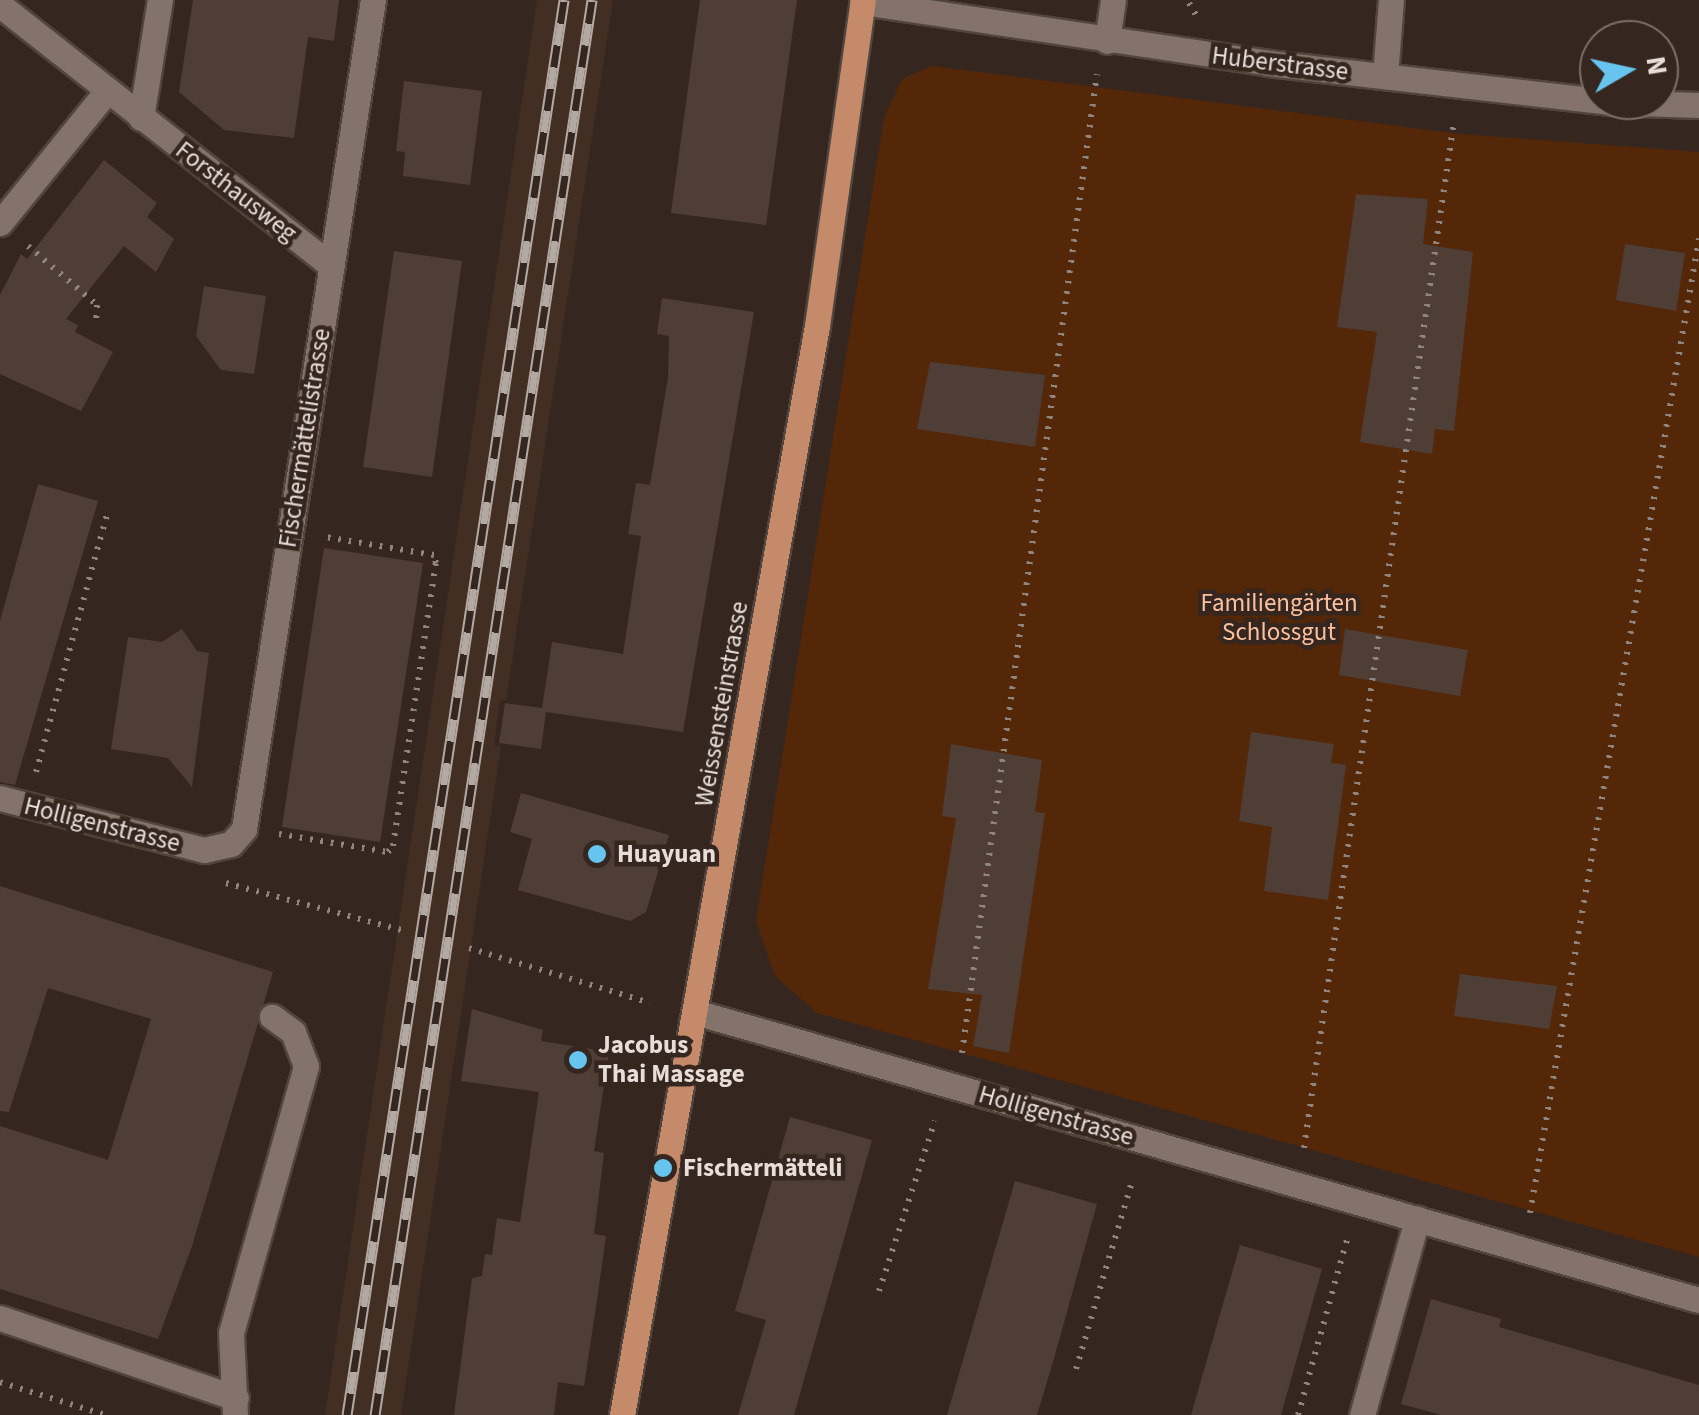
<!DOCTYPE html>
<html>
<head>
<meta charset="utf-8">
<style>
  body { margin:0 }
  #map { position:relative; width:1699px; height:1415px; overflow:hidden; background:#35271f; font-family:"Source Sans 3",sans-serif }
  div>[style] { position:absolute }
  .built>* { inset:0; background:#422e23 }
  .green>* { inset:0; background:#542708 }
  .building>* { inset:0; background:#4e3e36 }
  .path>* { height:6px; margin-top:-3px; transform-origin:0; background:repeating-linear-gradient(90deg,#90847e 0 2.5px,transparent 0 10.5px) }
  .roads { filter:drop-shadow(2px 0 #51453e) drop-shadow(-2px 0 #51453e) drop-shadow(0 2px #51453e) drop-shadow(0 -2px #51453e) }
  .minor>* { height:25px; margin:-12.5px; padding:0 12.5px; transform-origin:12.5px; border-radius:12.5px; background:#84736a }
  .major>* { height:25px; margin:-12.5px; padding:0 12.5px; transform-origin:12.5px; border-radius:12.5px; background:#c48a69 }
  .rail>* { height:11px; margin-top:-5.5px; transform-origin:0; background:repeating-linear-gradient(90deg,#35271f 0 22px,#b3a9a3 0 44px); box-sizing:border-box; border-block:2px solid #b3a9a3 }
  .dots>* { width:28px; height:28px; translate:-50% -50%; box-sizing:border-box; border:5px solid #35271f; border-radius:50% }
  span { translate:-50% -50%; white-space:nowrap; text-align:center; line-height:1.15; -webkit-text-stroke:9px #35271f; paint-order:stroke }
  .street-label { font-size:25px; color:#e7ded9 }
  .park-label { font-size:25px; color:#fcc09f }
  .poi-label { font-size:25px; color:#e7ded9; font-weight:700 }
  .left { translate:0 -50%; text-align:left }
  .north { position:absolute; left:1579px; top:20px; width:100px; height:100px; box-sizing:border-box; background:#35271f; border:2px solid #7c7069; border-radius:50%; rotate:81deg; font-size:28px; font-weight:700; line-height:40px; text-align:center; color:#e7ded9 }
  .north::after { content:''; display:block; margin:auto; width:35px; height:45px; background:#67c4ef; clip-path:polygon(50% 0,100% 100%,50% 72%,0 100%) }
</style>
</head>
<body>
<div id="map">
  <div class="built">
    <i style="clip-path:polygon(537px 0,613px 0,506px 700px,500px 701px,494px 745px,501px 746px,401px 1415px,325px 1415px)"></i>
  </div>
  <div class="green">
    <i style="clip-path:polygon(932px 66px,1460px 134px,1699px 152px,1699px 1257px,817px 1013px,775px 976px,756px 921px,884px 118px,902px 79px)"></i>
  </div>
  <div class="building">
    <i style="clip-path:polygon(193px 0,339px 0,334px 41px,308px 37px,294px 138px,224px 130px,179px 92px)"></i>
    <i style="clip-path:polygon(700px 0,797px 0,766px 225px,671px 213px)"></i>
    <i style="clip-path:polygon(404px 81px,482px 91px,470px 185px,403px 176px,405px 152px,396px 151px)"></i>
    <i style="clip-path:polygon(104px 160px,157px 203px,147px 217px,174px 239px,156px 272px,124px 246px,66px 319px,78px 325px,75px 332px,113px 352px,81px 411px,0 374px,0 295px,21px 254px,27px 259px)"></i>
    <i style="clip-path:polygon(1356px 194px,1428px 199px,1423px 244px,1473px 252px,1454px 431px,1435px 429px,1432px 454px,1360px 442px,1377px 332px,1337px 327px)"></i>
    <i style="clip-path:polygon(1625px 244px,1685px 253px,1676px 311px,1616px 300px)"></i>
    <i style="clip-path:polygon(394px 251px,462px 261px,432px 477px,363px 467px)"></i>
    <i style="clip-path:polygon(204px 286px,266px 296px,254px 374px,221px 370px,196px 336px)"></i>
    <i style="clip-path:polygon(662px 298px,754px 312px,683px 732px,546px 712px,541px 749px,499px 743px,505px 703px,542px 708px,552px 642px,623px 654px,641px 536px,628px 534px,636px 483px,650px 485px,668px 378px,669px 336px,657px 334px)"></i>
    <i style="clip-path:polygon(930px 362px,1045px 375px,1035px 447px,917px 429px)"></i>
    <i style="clip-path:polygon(38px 484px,98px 501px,15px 785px,0 782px,0 621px)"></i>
    <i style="clip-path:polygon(324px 548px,423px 563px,380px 842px,282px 827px)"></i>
    <i style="clip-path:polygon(182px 629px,197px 651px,209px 653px,192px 787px,168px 758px,111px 749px,128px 637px,162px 642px)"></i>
    <i style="clip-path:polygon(1345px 629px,1468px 650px,1460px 696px,1339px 675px)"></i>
    <i style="clip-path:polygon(1251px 732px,1334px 744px,1331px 763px,1346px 765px,1328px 900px,1264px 891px,1272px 827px,1239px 821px)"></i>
    <i style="clip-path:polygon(951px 744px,1042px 760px,1035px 812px,1045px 813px,1009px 1053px,973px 1046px,982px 995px,928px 989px,956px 818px,942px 816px)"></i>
    <i style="clip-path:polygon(521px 793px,669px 835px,646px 912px,630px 921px,518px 890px,532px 839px,510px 832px)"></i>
    <i style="clip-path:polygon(0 886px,273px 972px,192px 1246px,158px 1339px,0 1289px,0 1126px,108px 1160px,151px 1019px,48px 988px,9px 1112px,0 1111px)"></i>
    <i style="clip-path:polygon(1460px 974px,1557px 986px,1549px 1029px,1454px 1016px)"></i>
    <i style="clip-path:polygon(472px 1009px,543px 1030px,541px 1041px,609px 1052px,594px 1151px,604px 1153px,594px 1234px,606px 1236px,597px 1300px,584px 1386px,558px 1382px,554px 1415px,454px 1415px,472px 1278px,482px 1276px,485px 1254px,492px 1255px,497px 1218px,520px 1222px,539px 1092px,461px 1081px)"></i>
    <i style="clip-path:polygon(790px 1117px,872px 1140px,794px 1415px,738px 1415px,766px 1320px,735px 1311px)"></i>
    <i style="clip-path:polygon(1015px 1181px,1097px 1204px,1053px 1362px,1037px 1415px,947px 1415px)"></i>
    <i style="clip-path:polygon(1240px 1245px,1322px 1269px,1281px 1415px,1191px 1415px)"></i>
    <i style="clip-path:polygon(1431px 1299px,1501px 1319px,1499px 1327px,1699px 1385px,1699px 1415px,1441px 1415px,1401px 1404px)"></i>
  </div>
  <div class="path">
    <i style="left:1189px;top:3px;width:16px;rotate:60deg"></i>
    <i style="left:28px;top:246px;width:91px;rotate:40.5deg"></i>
    <i style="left:97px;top:305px;width:20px;rotate:93deg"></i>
    <i style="left:36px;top:772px;width:271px;rotate:-74.6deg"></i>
    <i style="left:279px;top:834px;width:110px;rotate:9.4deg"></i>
    <i style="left:388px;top:852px;width:8px;rotate:-50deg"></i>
    <i style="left:393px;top:846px;width:286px;rotate:-81.4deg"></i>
    <i style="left:436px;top:563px;width:8px;rotate:-104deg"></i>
    <i style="left:434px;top:555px;width:110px;rotate:-170.6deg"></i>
    <i style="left:226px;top:883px;width:182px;rotate:15deg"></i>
    <i style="left:469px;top:948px;width:189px;rotate:16.9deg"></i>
    <i style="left:962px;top:1053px;width:988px;rotate:-82.15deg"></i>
    <i style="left:1304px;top:1148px;width:1038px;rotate:-81.69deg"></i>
    <i style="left:1530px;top:1213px;width:989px;rotate:-80.16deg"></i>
    <i style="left:879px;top:1291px;width:179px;rotate:-71.8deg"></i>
    <i style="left:1076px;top:1369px;width:199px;rotate:-73.4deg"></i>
    <i style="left:0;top:1382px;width:111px;rotate:17.3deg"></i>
    <i style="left:1298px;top:1415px;width:183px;rotate:-74.4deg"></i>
  </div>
  <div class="roads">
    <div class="minor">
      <i style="left:862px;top:2px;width:411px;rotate:8.5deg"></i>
      <i style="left:1268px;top:63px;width:343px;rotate:6.5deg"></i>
      <i style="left:1609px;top:102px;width:90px;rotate:1.9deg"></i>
      <i style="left:0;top:5px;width:422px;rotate:38.2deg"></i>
      <i style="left:1107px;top:41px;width:41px;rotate:-81.7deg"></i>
      <i style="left:1385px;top:76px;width:76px;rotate:-85.5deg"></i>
      <i style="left:141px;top:118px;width:120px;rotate:-80.9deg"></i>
      <i style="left:0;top:223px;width:169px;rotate:-51deg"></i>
      <i style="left:0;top:798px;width:211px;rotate:14.3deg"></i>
      <i style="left:204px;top:850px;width:28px;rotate:-13deg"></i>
      <i style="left:231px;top:844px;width:20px;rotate:-49deg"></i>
      <i style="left:244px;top:829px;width:839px;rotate:-81.16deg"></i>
      <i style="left:695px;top:1012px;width:1044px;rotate:16.01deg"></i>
      <i style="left:0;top:1318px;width:249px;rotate:18.7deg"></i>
      <i style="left:235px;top:1415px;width:82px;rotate:-92.8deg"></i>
      <i style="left:231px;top:1333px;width:277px;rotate:-74.3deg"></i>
      <i style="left:306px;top:1066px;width:36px;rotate:-111deg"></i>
      <i style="left:293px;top:1032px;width:26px;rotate:-144deg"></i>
      <i style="left:1362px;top:1415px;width:204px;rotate:-74.3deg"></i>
    </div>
    <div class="major">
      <i style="left:622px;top:1415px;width:1106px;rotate:-79.85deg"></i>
      <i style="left:817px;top:326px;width:329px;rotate:-82deg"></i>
    </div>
  </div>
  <div class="rail">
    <i style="left:347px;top:1415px;width:1432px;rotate:-81.28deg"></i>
    <i style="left:375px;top:1415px;width:1432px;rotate:-81.28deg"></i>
  </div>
  <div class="dots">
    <i style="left:597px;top:854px;background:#67c4ef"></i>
    <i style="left:578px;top:1060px;background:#67c4ef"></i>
    <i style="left:663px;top:1168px;background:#67c4ef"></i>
  </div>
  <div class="street-label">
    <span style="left:1280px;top:64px;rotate:7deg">Huberstrasse</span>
    <span style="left:236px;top:192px;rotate:38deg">Forsthausweg</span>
    <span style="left:305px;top:438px;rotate:-81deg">Fischermättelistrasse</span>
    <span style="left:722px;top:704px;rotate:-80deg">Weissensteinstrasse</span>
    <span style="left:102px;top:825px;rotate:14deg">Holligenstrasse</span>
    <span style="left:1056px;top:1116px;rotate:16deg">Holligenstrasse</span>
  </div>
  <div class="park-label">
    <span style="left:1279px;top:618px">Familiengärten<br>Schlossgut</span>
  </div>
  <div class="poi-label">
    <span class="left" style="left:617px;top:854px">Huayuan</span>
    <span class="left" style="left:598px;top:1060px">Jacobus<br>Thai Massage</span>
    <span class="left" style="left:683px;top:1168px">Fischermätteli</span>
  </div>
  <div class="north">N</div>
</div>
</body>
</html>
